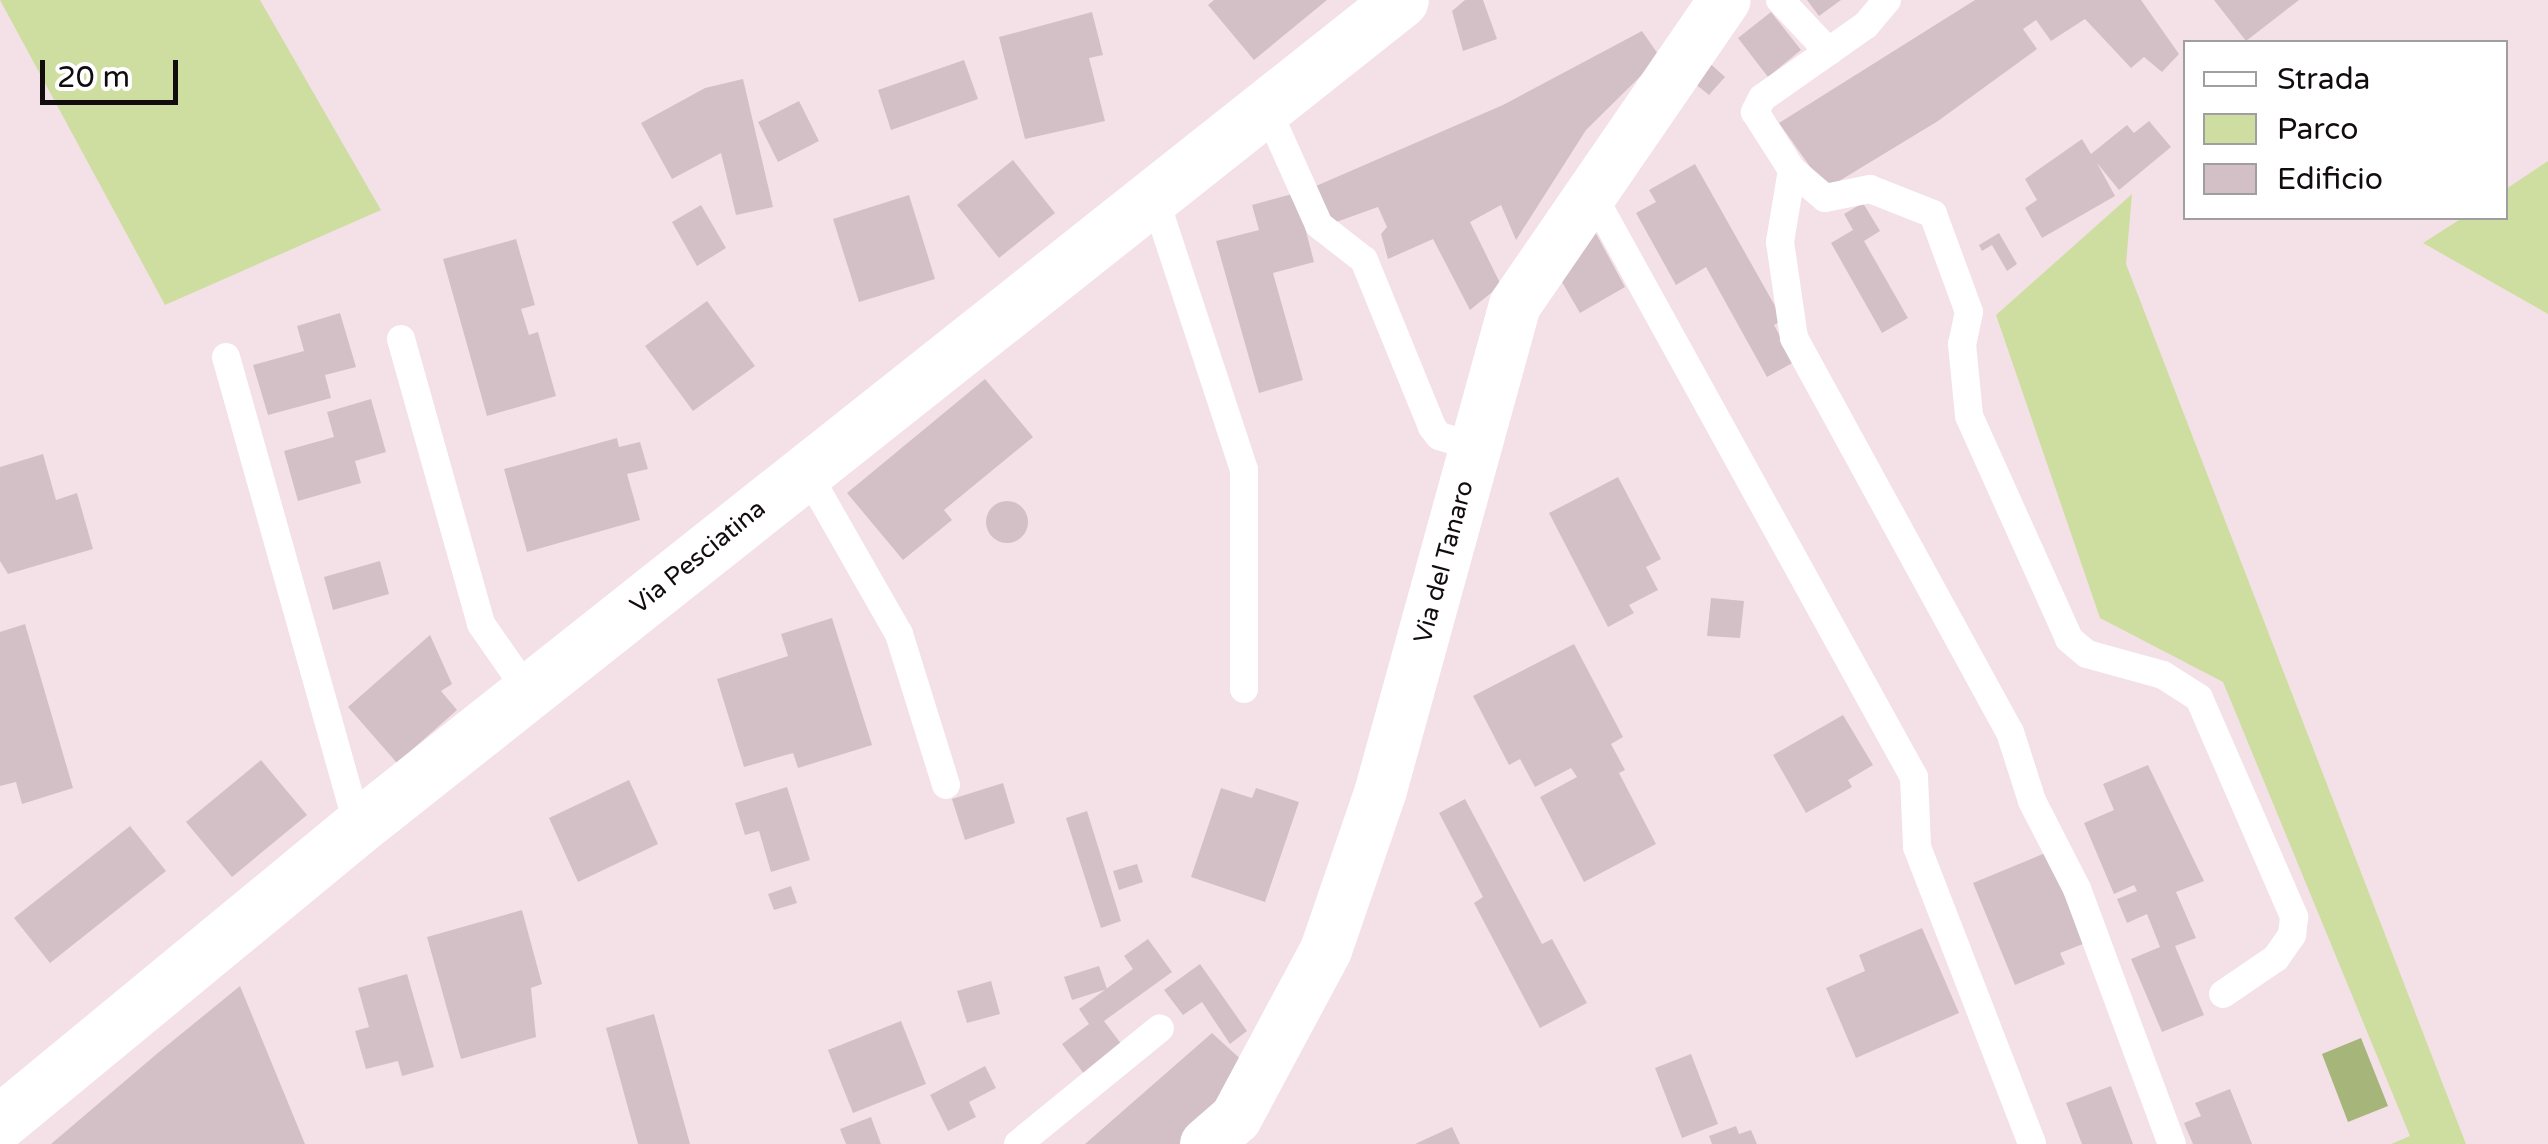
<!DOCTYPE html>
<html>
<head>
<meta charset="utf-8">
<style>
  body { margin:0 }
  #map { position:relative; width:2548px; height:1144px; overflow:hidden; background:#f4e1e8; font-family:"Varela Round",sans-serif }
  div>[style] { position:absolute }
  .green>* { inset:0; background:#cedea1 }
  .water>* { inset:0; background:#a6b579 }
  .building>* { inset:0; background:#d2c0c6 }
  .round { border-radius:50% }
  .service>* { height:28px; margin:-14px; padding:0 14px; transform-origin:14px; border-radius:14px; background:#fff }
  .minor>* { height:52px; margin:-26px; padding:0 26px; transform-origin:26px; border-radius:26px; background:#fff }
  .primary>* { height:55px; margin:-27.5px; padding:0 27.5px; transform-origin:27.5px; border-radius:27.5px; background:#fff }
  span { translate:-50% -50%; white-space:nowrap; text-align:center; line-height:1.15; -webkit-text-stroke:10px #fff; paint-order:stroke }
  .street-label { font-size:25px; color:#120c0e }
  .legend { position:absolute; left:2183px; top:40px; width:325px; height:180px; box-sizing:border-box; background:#fff; border:2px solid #a09e9f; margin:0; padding:12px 18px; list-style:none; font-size:30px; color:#120c0e }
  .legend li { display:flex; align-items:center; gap:20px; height:50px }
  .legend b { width:50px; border:2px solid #a09e9f }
  .scale { position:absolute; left:40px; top:60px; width:138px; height:45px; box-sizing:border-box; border:5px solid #120c0e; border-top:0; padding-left:12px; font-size:30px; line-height:35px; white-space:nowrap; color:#120c0e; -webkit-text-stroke:8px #fff; paint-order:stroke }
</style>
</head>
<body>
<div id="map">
  <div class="green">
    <i style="clip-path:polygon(0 0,260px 0,381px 210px,165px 305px)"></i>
    <i style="clip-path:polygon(2548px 161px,2548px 314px,2423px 243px,2462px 218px,2506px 218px,2506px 189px)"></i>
    <i style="clip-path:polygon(2132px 194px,2126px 264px,2466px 1144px,2391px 1144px,2410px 1136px,2223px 682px,2100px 618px,1996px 315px)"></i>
  </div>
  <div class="water">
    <i style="clip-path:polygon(2361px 1038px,2388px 1106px,2348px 1122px,2322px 1054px)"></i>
  </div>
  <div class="building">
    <i style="clip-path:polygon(1214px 0,1327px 0,1254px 60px,1208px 5px)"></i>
    <i style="clip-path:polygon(1465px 0,1483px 0,1497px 39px,1463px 51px,1452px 11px)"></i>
    <i style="clip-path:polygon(1807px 0,1841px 0,1819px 16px)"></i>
    <i style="clip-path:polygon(1975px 0,2141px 0,2179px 54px,2162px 72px,2144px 57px,2131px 68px,2085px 19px,2051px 41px,2036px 20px,2023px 29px,2037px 49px,1938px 121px,1826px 189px,1779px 123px)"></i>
    <i style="clip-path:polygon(2214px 0,2299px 0,2246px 41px)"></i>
    <i style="clip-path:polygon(1092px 12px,1103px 55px,1089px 58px,1105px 121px,1025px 139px,999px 37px)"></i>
    <i style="clip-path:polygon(1771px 12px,1801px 50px,1768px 77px,1738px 38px)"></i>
    <i style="clip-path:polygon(1642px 31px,1660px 57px,1586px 130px,1516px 240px,1501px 205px,1470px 222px,1501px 285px,1470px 310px,1433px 239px,1388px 259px,1381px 234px,1387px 227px,1378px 207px,1325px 226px,1309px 189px,1503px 105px)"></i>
    <i style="clip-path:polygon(1705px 59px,1725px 77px,1709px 95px,1689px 79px)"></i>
    <i style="clip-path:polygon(964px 60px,978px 99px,891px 130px,878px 90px)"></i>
    <i style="clip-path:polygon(743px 79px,773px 207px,736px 215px,721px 153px,672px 179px,641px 123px,705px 88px)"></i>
    <i style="clip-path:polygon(799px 101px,819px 141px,778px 162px,758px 122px)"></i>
    <i style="clip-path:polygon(2149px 121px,2171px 147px,2119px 190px,2097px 163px,2115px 196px,2042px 238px,2025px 208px,2037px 200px,2025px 179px,2082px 139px,2091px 154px,2127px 125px,2134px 133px)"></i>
    <i style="clip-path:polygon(1013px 160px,1055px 213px,999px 258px,957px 205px)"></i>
    <i style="clip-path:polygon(1695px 164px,1783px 320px,1774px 325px,1794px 362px,1767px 377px,1706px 267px,1676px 285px,1636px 213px,1656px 202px,1649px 190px)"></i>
    <i style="clip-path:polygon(1296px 193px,1314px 262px,1273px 273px,1303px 380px,1259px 393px,1216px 241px,1259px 230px,1252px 205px)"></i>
    <i style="clip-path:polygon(909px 195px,935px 279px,859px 302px,833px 219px)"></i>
    <i style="clip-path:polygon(1863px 203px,1880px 231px,1864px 241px,1908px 318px,1882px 333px,1831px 243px,1853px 230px,1844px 214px)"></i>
    <i style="clip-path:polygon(701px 205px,726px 248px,697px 266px,672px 222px)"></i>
    <i style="clip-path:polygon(1587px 217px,1625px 287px,1580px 313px,1555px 270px)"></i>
    <i style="clip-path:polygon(1999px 233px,2017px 264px,2007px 271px,1992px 245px,1982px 251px,1979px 245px)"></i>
    <i style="clip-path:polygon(516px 239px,535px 305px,521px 309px,529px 335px,538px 332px,556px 396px,487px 416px,443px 259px)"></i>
    <i style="clip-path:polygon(707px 301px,755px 366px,693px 411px,645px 346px)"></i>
    <i style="clip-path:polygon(340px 313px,356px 367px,325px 375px,331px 398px,268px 415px,253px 365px,304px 351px,297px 326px)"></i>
    <i style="clip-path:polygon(985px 379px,1033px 437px,944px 510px,952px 520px,903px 560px,847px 493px)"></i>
    <i style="clip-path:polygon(371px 399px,386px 452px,355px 461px,361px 483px,298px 501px,284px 451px,334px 437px,327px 412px)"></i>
    <i style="clip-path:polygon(617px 438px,619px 447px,640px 442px,648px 469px,627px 474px,640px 520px,527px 552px,504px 469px)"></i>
    <i style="clip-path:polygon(43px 454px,56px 500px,77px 493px,93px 549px,8px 574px,0 561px,0 467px)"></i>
    <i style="clip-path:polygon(1618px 477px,1661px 559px,1646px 567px,1658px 590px,1629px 605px,1634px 613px,1608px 627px,1549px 513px)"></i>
    <i class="round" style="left:986px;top:501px;width:42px;height:42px"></i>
    <i style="clip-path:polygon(380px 561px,389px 594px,333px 610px,324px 577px)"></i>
    <i style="clip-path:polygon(1711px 598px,1744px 601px,1740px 638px,1707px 636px)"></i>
    <i style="clip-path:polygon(832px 618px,872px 745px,798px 768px,793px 753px,744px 767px,717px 679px,788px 656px,781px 634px)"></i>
    <i style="clip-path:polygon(25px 624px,73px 788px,22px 804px,16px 782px,0 786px,0 632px)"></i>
    <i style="clip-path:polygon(430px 635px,452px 684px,441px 691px,457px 710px,397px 763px,348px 707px)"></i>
    <i style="clip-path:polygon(1574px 644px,1623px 737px,1611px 744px,1625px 770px,1619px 773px,1656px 844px,1584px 882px,1540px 797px,1577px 777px,1571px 768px,1535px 787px,1520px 759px,1509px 765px,1473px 696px)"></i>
    <i style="clip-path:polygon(1843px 715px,1873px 765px,1848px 780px,1852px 787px,1806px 813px,1773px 755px)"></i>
    <i style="clip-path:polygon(261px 760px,307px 815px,232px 877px,186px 822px)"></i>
    <i style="clip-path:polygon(2148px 765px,2204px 881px,2176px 892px,2196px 938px,2175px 946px,2204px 1015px,2162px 1032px,2131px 959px,2160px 947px,2147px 914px,2127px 923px,2117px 899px,2137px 891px,2134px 885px,2114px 894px,2084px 823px,2114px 810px,2103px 784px)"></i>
    <i style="clip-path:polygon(629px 780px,658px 844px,578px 882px,549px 818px)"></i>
    <i style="clip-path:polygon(1003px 783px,1015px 823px,965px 840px,952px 799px)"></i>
    <i style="clip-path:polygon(787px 787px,810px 860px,771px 872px,759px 831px,745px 835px,735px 803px)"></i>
    <i style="clip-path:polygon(1221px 788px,1252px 798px,1256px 788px,1299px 802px,1265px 902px,1191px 877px)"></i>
    <i style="clip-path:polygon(1465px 799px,1542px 944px,1552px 939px,1587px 1003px,1540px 1028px,1474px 903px,1483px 897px,1439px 813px)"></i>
    <i style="clip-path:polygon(1087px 811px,1121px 921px,1101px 928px,1066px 818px)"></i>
    <i style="clip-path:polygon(130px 826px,166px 871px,50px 963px,14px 918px)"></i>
    <i style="clip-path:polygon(2050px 851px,2088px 942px,2060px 953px,2065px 964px,2015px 985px,1973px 883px)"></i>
    <i style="clip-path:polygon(1137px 864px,1143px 882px,1119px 890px,1113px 871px)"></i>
    <i style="clip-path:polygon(791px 886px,797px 903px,774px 910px,768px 894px)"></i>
    <i style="clip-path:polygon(522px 910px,542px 984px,531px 988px,536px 1037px,461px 1059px,427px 937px)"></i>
    <i style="clip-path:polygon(1922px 928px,1959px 1013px,1856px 1058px,1826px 988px,1865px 971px,1859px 955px)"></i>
    <i style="clip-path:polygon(1148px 939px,1172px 972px,1104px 1021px,1122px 1045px,1084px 1074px,1062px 1044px,1089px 1024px,1079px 1009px,1133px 969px,1124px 956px)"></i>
    <i style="clip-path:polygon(1200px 964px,1247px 1031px,1230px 1044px,1202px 1002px,1183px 1015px,1164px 990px)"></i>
    <i style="clip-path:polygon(1099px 966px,1107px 989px,1072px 1000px,1064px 977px)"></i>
    <i style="clip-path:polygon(407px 974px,434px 1067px,402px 1076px,398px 1061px,366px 1069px,355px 1031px,369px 1027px,358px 988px)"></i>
    <i style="clip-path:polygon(991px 981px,1000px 1014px,967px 1023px,957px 991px)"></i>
    <i style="clip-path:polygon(240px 986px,305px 1144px,51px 1144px,159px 1052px)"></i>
    <i style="clip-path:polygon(654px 1014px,690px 1144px,638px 1144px,606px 1028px)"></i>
    <i style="clip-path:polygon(901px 1021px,926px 1084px,853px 1113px,828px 1050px)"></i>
    <i style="clip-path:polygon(1212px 1033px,1246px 1064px,1196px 1144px,1085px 1144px)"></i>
    <i style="clip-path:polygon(1691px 1054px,1718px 1124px,1682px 1138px,1655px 1068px)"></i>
    <i style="clip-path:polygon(985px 1066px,996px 1088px,969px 1102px,976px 1117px,948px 1131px,930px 1095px)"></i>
    <i style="clip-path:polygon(2111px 1086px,2133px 1144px,2082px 1144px,2066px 1103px)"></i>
    <i style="clip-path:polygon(2230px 1089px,2252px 1144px,2193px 1144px,2184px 1123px,2201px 1116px,2195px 1103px)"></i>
    <i style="clip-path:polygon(871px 1117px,881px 1144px,846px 1144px,840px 1129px)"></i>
    <i style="clip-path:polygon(1736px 1126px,1739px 1134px,1751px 1130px,1757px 1144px,1712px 1144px,1709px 1136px)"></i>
    <i style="clip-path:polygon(1452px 1127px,1460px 1144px,1415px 1144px)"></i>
  </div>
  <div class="service">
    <i style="left:1780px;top:0;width:71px;rotate:46.7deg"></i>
    <i style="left:1887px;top:0;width:33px;rotate:130deg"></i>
    <i style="left:1866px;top:25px;width:127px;rotate:144.9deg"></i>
    <i style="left:1762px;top:98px;width:16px;rotate:117deg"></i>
    <i style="left:1755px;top:112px;width:69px;rotate:57.5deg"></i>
    <i style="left:1792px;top:170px;width:43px;rotate:40.3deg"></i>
    <i style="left:1825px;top:198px;width:46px;rotate:-11.3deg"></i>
    <i style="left:1870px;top:189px;width:68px;rotate:21.6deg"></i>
    <i style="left:1933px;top:214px;width:104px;rotate:69.8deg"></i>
    <i style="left:1969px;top:312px;width:33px;rotate:102deg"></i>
    <i style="left:1962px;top:344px;width:72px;rotate:84.4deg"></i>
    <i style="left:1969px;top:416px;width:244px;rotate:65.8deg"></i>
    <i style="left:2069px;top:639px;width:23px;rotate:40deg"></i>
    <i style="left:2087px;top:654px;width:79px;rotate:15.4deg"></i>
    <i style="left:2163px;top:675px;width:43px;rotate:32.6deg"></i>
    <i style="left:2199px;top:698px;width:239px;rotate:66.5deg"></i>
    <i style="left:2294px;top:917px;width:18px;rotate:96deg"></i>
    <i style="left:2292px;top:935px;width:28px;rotate:125deg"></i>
    <i style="left:2276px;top:958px;width:64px;rotate:145.8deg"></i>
    <i style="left:1266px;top:107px;width:129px;rotate:65.8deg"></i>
    <i style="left:1319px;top:225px;width:57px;rotate:37.9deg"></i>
    <i style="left:1364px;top:260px;width:180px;rotate:67.8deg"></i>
    <i style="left:1432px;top:427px;width:11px;rotate:52deg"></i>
    <i style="left:1439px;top:436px;width:39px;rotate:17deg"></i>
    <i style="left:1792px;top:170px;width:73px;rotate:99.5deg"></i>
    <i style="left:1780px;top:242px;width:97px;rotate:81.7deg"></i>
    <i style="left:1794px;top:338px;width:449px;rotate:61.3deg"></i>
    <i style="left:2010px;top:732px;width:72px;rotate:72.3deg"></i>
    <i style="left:2032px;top:801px;width:99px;rotate:62.9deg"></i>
    <i style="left:2077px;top:889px;width:272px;rotate:69.6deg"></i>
    <i style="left:1592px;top:194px;width:666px;rotate:61.09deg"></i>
    <i style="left:1914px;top:777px;width:70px;rotate:87.5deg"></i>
    <i style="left:1917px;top:847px;width:318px;rotate:68.8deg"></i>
    <i style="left:1154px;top:196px;width:288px;rotate:71.8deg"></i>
    <i style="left:1244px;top:470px;width:219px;rotate:90deg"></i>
    <i style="left:401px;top:339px;width:296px;rotate:74.3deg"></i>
    <i style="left:481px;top:624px;width:84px;rotate:55.2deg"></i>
    <i style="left:226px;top:357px;width:489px;rotate:74.3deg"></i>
    <i style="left:806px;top:471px;width:188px;rotate:60.3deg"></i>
    <i style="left:899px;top:634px;width:158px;rotate:72.7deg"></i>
    <i style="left:1018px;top:1144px;width:183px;rotate:-39.2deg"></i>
  </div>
  <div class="minor">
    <i style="left:1206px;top:1144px;width:40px;rotate:-41deg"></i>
    <i style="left:1236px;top:1118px;width:191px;rotate:-61.8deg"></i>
    <i style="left:1326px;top:950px;width:169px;rotate:-71deg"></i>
    <i style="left:1381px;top:790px;width:503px;rotate:-74.56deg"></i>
    <i style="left:1515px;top:305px;width:370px;rotate:-55.5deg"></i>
  </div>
  <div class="primary">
    <i style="left:0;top:1122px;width:477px;rotate:-39.5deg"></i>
    <i style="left:368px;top:819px;width:1318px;rotate:-38.41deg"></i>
  </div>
  <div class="street-label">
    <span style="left:698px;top:557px;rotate:-39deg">Via Pesciatina</span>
    <span style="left:1444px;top:562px;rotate:-75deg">Via del Tanaro</span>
  </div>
  <ul class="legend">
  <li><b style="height:12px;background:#fff"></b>Strada</li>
  <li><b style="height:28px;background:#cedea1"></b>Parco</li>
  <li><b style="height:28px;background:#d2c0c6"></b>Edificio</li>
  </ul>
  <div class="scale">20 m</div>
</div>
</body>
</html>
